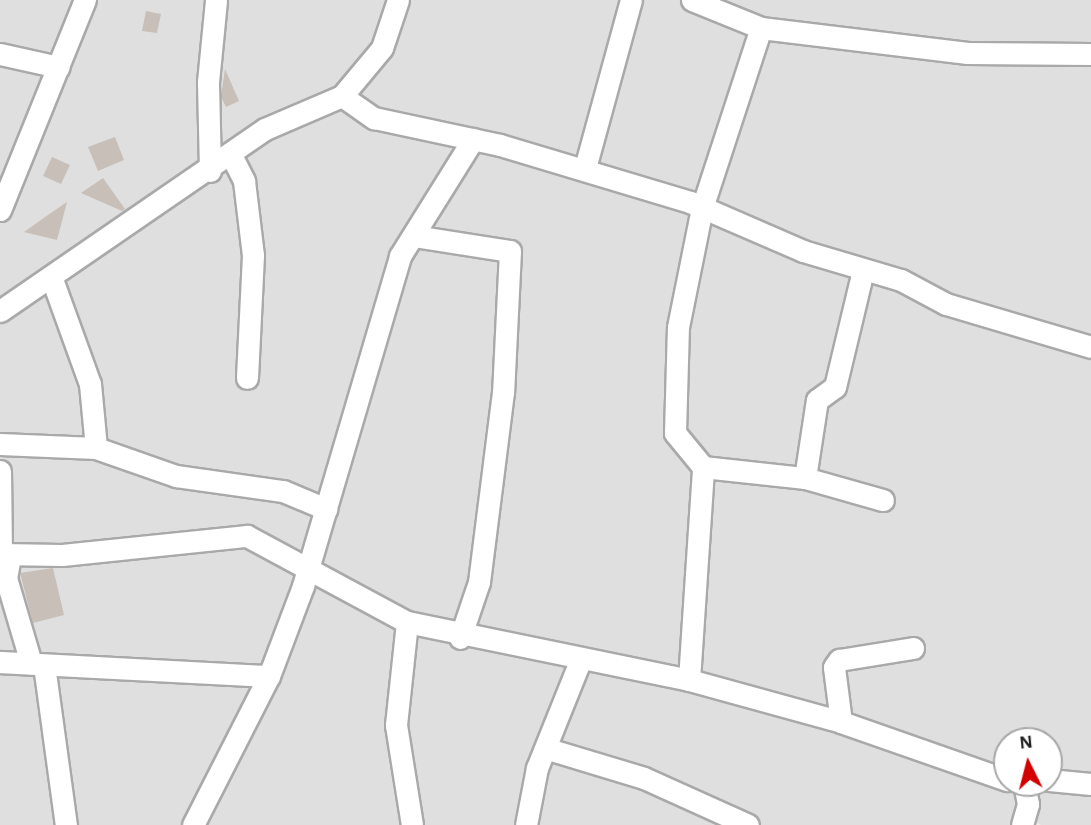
<!DOCTYPE html>
<html>
<head>
<meta charset="utf-8">
<style>
  body { margin:0 }
  #map { position:relative; width:1091px; height:825px; overflow:hidden; background:#f2efe9; font-family:"Alegreya Sans",sans-serif }
  div>[style] { position:absolute }
  .residential>* { inset:0; background:#e0dfdf }
  .building>* { inset:0; background:#c7bfb8 }
  .roads { filter:drop-shadow(2px 0 #a9a9a9) drop-shadow(-2px 0 #a9a9a9) drop-shadow(0 2px #a9a9a9) drop-shadow(0 -2px #a9a9a9) }
  .minor>* { height:21px; margin:-10.5px; padding:0 10.5px; transform-origin:10.5px; border-radius:10.5px; background:#fff }
  span { translate:-50% -50%; white-space:nowrap; text-align:center; line-height:1.15; -webkit-text-stroke:6px #fff; paint-order:stroke }
  .north { position:absolute; left:993px; top:727px; width:70px; height:70px; box-sizing:border-box; background:#fff; border:2px solid #a7a7a7; border-radius:50%; rotate:354deg; font-size:19px; font-weight:700; line-height:28px; text-align:center; color:#222 }
  .north::after { content:''; display:block; margin:auto; width:24px; height:32px; background:#d40000; clip-path:polygon(50% 0,100% 100%,50% 72%,0 100%) }
</style>
</head>
<body>
<div id="map">
  <div class="residential">
    <i style="clip-path:polygon(evenodd,0 0,1091px 0,1091px 825px,1041px 825px,1030px 819px,1029px 825px,0 825px,0 0,1007px 741px,1049px 741px,1049px 783px,1007px 783px,1007px 741px)"></i>
  </div>
  <div class="building">
    <i style="clip-path:polygon(146px 11px,161px 14px,157px 33px,142px 31px)"></i>
    <i style="clip-path:polygon(225px 69px,239px 101px,226px 107px,221px 97px)"></i>
    <i style="clip-path:polygon(115px 137px,124px 160px,98px 171px,88px 147px)"></i>
    <i style="clip-path:polygon(52px 157px,70px 165px,61px 184px,43px 176px)"></i>
    <i style="clip-path:polygon(103px 178px,125px 209px,122px 211px,81px 193px)"></i>
    <i style="clip-path:polygon(67px 202px,57px 240px,24px 232px,48px 215px)"></i>
    <i style="clip-path:polygon(53px 568px,64px 615px,33px 623px,20px 573px)"></i>
  </div>
  <div class="roads">
    <div class="minor">
      <i style="left:692px;top:0;width:74px;rotate:22.1deg"></i>
      <i style="left:761px;top:28px;width:208px;rotate:6.9deg"></i>
      <i style="left:967px;top:53px;width:124px;rotate:0.5deg"></i>
      <i style="left:0;top:54px;width:60px;rotate:12.4deg"></i>
      <i style="left:342px;top:96px;width:39px;rotate:35deg"></i>
      <i style="left:374px;top:118px;width:129px;rotate:12.1deg"></i>
      <i style="left:500px;top:145px;width:198px;rotate:16.7deg"></i>
      <i style="left:690px;top:202px;width:123px;rotate:23.4deg"></i>
      <i style="left:803px;top:251px;width:102px;rotate:16.5deg"></i>
      <i style="left:901px;top:280px;width:51px;rotate:28.1deg"></i>
      <i style="left:946px;top:304px;width:151px;rotate:16.5deg"></i>
      <i style="left:232px;top:157px;width:27px;rotate:63deg"></i>
      <i style="left:244px;top:181px;width:75px;rotate:83.1deg"></i>
      <i style="left:253px;top:255px;width:123px;rotate:92.8deg"></i>
      <i style="left:585px;top:168px;width:174px;rotate:-74.7deg"></i>
      <i style="left:210px;top:171px;width:89px;rotate:-91.3deg"></i>
      <i style="left:208px;top:82px;width:82px;rotate:-84.4deg"></i>
      <i style="left:0;top:210px;width:227px;rotate:-68deg"></i>
      <i style="left:414px;top:236px;width:97px;rotate:8.9deg"></i>
      <i style="left:510px;top:251px;width:141px;rotate:92.8deg"></i>
      <i style="left:503px;top:392px;width:192px;rotate:97.2deg"></i>
      <i style="left:479px;top:582px;width:59px;rotate:108.7deg"></i>
      <i style="left:52px;top:279px;width:112px;rotate:70.1deg"></i>
      <i style="left:90px;top:384px;width:64px;rotate:84.6deg"></i>
      <i style="left:0;top:311px;width:321px;rotate:-34.5deg"></i>
      <i style="left:265px;top:129px;width:84px;rotate:-23.2deg"></i>
      <i style="left:342px;top:96px;width:62px;rotate:-50.2deg"></i>
      <i style="left:382px;top:48px;width:51px;rotate:-71.6deg"></i>
      <i style="left:0;top:444px;width:96px;rotate:2.4deg"></i>
      <i style="left:96px;top:448px;width:85px;rotate:19.3deg"></i>
      <i style="left:176px;top:476px;width:108px;rotate:8deg"></i>
      <i style="left:283px;top:491px;width:47px;rotate:22.7deg"></i>
      <i style="left:703px;top:467px;width:103px;rotate:6.2deg"></i>
      <i style="left:805px;top:478px;width:81px;rotate:15.8deg"></i>
      <i style="left:0;top:471px;width:83px;rotate:89.3deg"></i>
      <i style="left:805px;top:478px;width:79px;rotate:-81.3deg"></i>
      <i style="left:817px;top:400px;width:22px;rotate:-36deg"></i>
      <i style="left:835px;top:387px;width:120px;rotate:-76.5deg"></i>
      <i style="left:0;top:554px;width:62px;rotate:0.9deg"></i>
      <i style="left:62px;top:555px;width:186px;rotate:-5.9deg"></i>
      <i style="left:247px;top:536px;width:182px;rotate:28.3deg"></i>
      <i style="left:407px;top:622px;width:288px;rotate:11.6deg"></i>
      <i style="left:689px;top:680px;width:158px;rotate:15.4deg"></i>
      <i style="left:841px;top:722px;width:176px;rotate:19.3deg"></i>
      <i style="left:10px;top:556px;width:22px;rotate:100deg"></i>
      <i style="left:6px;top:578px;width:89px;rotate:73.6deg"></i>
      <i style="left:407px;top:622px;width:104px;rotate:96.1deg"></i>
      <i style="left:396px;top:725px;width:101px;rotate:80.9deg"></i>
      <i style="left:0;top:662px;width:269px;rotate:3deg"></i>
      <i style="left:44px;top:665px;width:162px;rotate:82.2deg"></i>
      <i style="left:689px;top:680px;width:213px;rotate:-86.2deg"></i>
      <i style="left:703px;top:467px;width:44px;rotate:-129.5deg"></i>
      <i style="left:675px;top:433px;width:106px;rotate:-88.4deg"></i>
      <i style="left:678px;top:327px;width:121px;rotate:-78.6deg"></i>
      <i style="left:702px;top:208px;width:189px;rotate:-71.9deg"></i>
      <i style="left:841px;top:722px;width:55px;rotate:-97.3deg"></i>
      <i style="left:834px;top:667px;width:9px;rotate:-54deg"></i>
      <i style="left:839px;top:660px;width:75px;rotate:-9.2deg"></i>
      <i style="left:548px;top:749px;width:100px;rotate:16.8deg"></i>
      <i style="left:644px;top:778px;width:114px;rotate:24.3deg"></i>
      <i style="left:1049px;top:780px;width:42px;rotate:5.4deg"></i>
      <i style="left:193px;top:825px;width:167px;rotate:-63deg"></i>
      <i style="left:269px;top:676px;width:96px;rotate:-69.3deg"></i>
      <i style="left:303px;top:586px;width:344px;rotate:-73.6deg"></i>
      <i style="left:400px;top:256px;width:138px;rotate:-58deg"></i>
      <i style="left:526px;top:825px;width:58px;rotate:-79.1deg"></i>
      <i style="left:537px;top:768px;width:115px;rotate:-68.1deg"></i>
      <i style="left:1022px;top:825px;width:22px;rotate:-74deg"></i>
      <i style="left:1028px;top:804px;width:20px;rotate:-101deg"></i>
    </div>
  </div>
  <div class="north">N</div>
</div>
</body>
</html>
